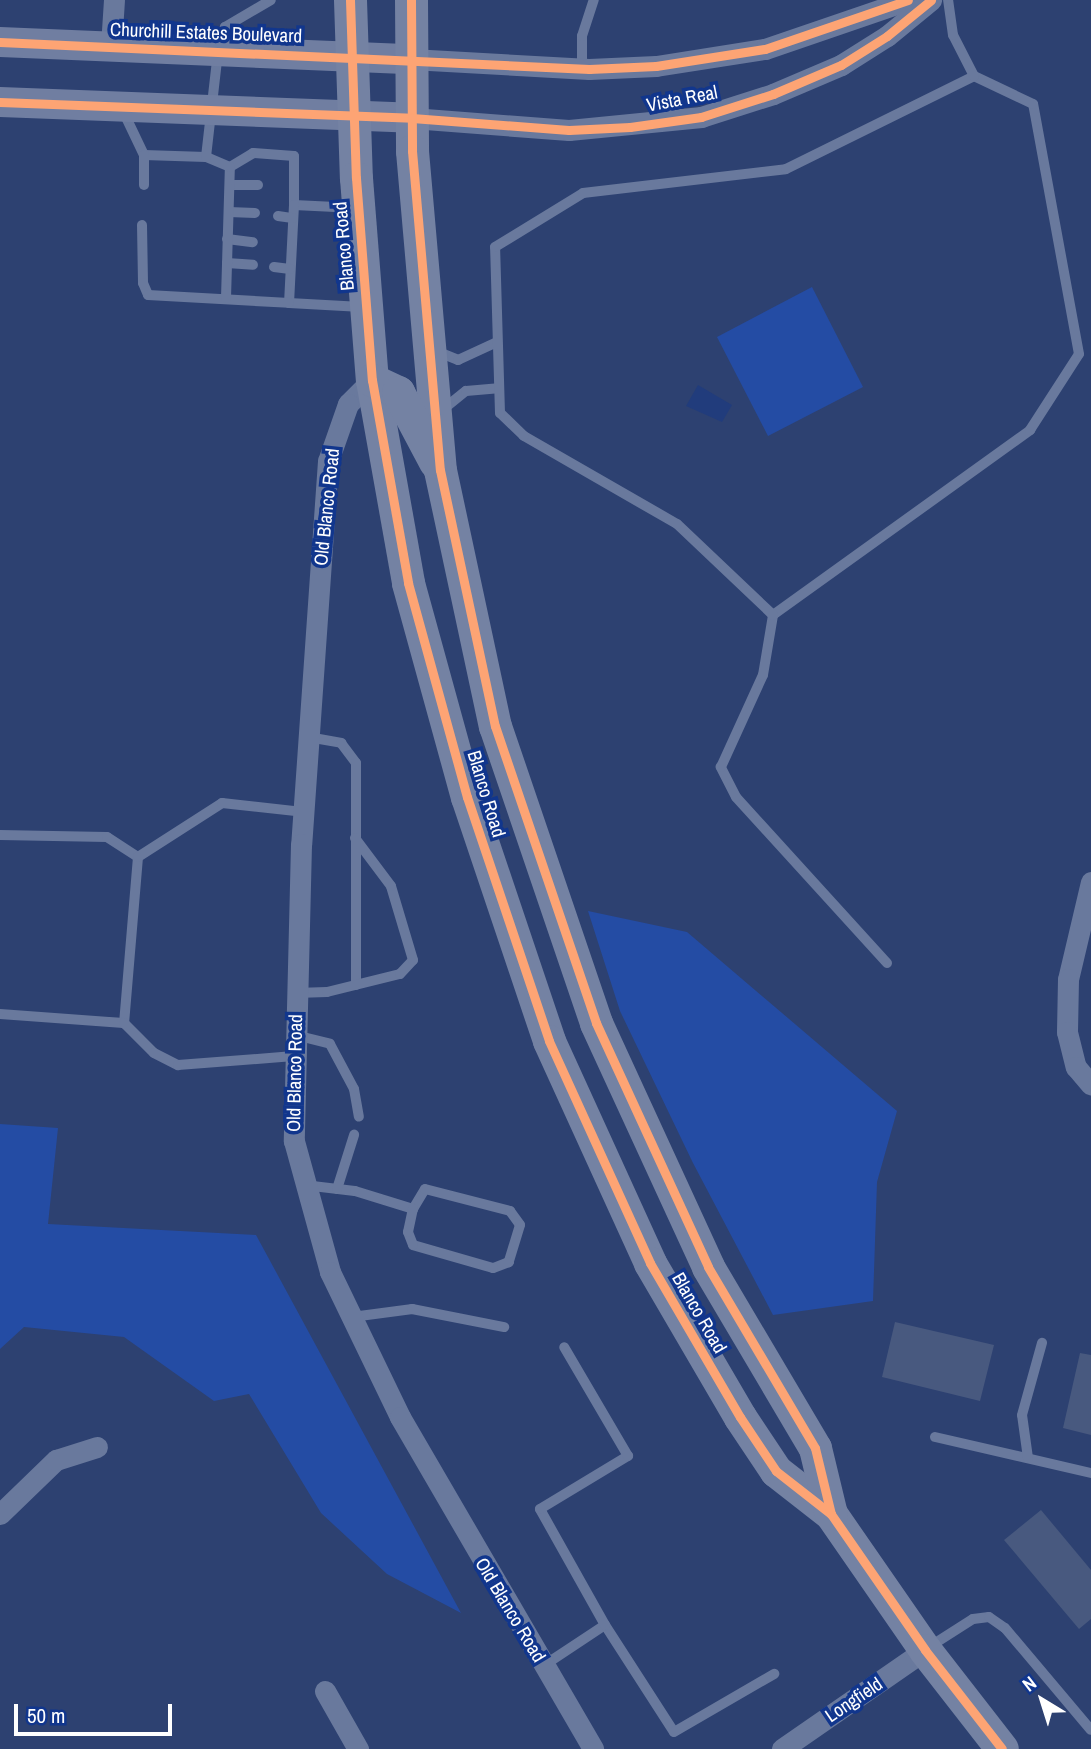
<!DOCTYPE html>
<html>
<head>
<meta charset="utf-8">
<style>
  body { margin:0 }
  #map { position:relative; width:1091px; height:1749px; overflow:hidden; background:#2d4171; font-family:"Archivo Narrow",sans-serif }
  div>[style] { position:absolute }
  .green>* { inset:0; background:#244ca4 }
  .water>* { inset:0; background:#213c7c }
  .building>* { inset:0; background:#48597f }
  .lane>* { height:10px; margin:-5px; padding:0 5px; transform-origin:5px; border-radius:5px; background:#69799d }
  .street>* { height:21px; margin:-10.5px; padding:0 10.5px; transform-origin:10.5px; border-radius:10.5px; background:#69799d }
  .secondary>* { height:30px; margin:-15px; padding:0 15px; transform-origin:15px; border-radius:15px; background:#707ea1 }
  .primary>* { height:33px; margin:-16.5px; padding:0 16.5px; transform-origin:16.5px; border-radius:16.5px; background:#7482a3 }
  .cycleway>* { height:9px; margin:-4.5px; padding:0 4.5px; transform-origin:4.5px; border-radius:4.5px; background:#fda474 }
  span { translate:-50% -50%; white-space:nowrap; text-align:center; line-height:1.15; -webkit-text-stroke:7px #11368d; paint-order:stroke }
  .street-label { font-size:19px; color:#fff }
  .north { position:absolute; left:1007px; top:1665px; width:70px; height:70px; -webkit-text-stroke:5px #11368d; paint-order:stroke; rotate:322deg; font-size:19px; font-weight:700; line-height:28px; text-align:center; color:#fff }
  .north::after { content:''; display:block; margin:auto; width:24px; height:32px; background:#fff; clip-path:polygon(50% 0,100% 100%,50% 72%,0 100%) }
  .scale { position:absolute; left:14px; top:1704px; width:158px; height:32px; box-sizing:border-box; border:4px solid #fff; border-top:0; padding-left:9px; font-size:21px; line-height:24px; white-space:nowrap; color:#fff; -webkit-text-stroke:5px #11368d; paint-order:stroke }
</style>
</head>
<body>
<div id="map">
  <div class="green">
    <i style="clip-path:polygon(812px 287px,863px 387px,768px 436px,717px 337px)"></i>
    <i style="clip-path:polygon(588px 911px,687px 932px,897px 1111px,877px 1182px,873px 1301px,773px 1315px,693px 1163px,620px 1011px)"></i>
    <i style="clip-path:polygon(0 1124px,58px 1128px,48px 1224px,256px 1235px,461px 1613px,387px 1574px,321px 1513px,249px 1394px,214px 1401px,124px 1337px,24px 1327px,0 1349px)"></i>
  </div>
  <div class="water">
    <i style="clip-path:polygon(698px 385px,732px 405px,722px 422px,686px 406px)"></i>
  </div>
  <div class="building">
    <i style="clip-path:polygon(895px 1322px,994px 1345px,980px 1401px,882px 1377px)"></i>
    <i style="clip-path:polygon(1080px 1353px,1091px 1355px,1091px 1435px,1063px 1428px)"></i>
    <i style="clip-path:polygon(1041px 1510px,1091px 1570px,1091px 1619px,1079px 1629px,1004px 1540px)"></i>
  </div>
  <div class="lane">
    <i style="left:582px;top:69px;width:33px;rotate:-90deg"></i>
    <i style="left:582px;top:36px;width:38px;rotate:-72deg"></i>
    <i style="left:123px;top:111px;width:49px;rotate:64.5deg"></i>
    <i style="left:144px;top:155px;width:62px;rotate:1.8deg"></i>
    <i style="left:230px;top:167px;width:27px;rotate:-31deg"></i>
    <i style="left:253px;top:153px;width:41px;rotate:4.2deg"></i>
    <i style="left:294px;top:156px;width:49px;rotate:90deg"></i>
    <i style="left:144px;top:185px;width:30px;rotate:-90deg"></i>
    <i style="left:230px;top:185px;width:28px"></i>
    <i style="left:356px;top:208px;width:62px;rotate:-177.2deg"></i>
    <i style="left:294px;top:205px;width:98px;rotate:92.9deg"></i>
    <i style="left:289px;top:303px;width:73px;rotate:3.1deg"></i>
    <i style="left:229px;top:212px;width:26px;rotate:2deg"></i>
    <i style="left:278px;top:216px;width:15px;rotate:8deg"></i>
    <i style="left:142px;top:225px;width:58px;rotate:89deg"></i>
    <i style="left:143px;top:283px;width:13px;rotate:67deg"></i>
    <i style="left:148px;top:295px;width:141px;rotate:3.2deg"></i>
    <i style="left:227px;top:239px;width:26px;rotate:7deg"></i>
    <i style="left:227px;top:263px;width:26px;rotate:4deg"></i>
    <i style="left:274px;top:267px;width:16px;rotate:7deg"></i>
    <i style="left:226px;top:298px;width:131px;rotate:-88.3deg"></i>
    <i style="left:230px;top:167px;width:26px;rotate:-157deg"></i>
    <i style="left:206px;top:157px;width:107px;rotate:-83.5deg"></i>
    <i style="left:218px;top:51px;width:25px;rotate:-74deg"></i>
    <i style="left:225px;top:27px;width:53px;rotate:-30.4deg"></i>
    <i style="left:436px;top:351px;width:24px;rotate:22deg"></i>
    <i style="left:458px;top:360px;width:43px;rotate:-24.8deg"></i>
    <i style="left:441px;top:411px;width:32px;rotate:-39deg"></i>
    <i style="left:466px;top:391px;width:32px;rotate:-5deg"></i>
    <i style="left:773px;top:615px;width:317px;rotate:-35.7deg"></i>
    <i style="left:1030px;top:430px;width:90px;rotate:-57.2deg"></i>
    <i style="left:1079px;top:354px;width:254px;rotate:-100.4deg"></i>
    <i style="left:1033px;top:104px;width:65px;rotate:-154.6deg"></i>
    <i style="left:308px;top:737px;width:34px;rotate:10deg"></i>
    <i style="left:341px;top:743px;width:25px;rotate:53deg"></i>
    <i style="left:356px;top:763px;width:222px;rotate:90deg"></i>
    <i style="left:0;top:835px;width:107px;rotate:1.1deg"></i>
    <i style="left:107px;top:837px;width:37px;rotate:33deg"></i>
    <i style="left:138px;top:857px;width:167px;rotate:94.8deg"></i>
    <i style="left:138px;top:857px;width:100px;rotate:-32.7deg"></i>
    <i style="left:222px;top:803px;width:81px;rotate:6.3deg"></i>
    <i style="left:887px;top:963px;width:224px;rotate:-132.3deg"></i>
    <i style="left:736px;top:797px;width:34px;rotate:-117deg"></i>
    <i style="left:721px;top:767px;width:101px;rotate:-65.5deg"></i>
    <i style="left:763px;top:675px;width:61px;rotate:-80.5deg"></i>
    <i style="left:773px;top:615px;width:132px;rotate:-136.5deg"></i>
    <i style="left:677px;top:524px;width:177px;rotate:-150.1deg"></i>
    <i style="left:524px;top:436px;width:33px;rotate:-136deg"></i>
    <i style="left:500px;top:413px;width:166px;rotate:-91.7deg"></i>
    <i style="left:495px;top:247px;width:103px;rotate:-31.5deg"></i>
    <i style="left:583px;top:193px;width:204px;rotate:-6.7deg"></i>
    <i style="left:786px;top:169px;width:210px;rotate:-26.3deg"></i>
    <i style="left:974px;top:76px;width:46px;rotate:-117.1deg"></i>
    <i style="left:953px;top:35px;width:35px;rotate:-98deg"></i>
    <i style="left:296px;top:993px;width:31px;rotate:-2deg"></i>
    <i style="left:327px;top:992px;width:75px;rotate:-13.9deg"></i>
    <i style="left:400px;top:974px;width:19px;rotate:-47deg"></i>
    <i style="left:413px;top:960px;width:77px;rotate:-106.6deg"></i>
    <i style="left:391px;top:886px;width:60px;rotate:-126.9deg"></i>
    <i style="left:0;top:1014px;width:124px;rotate:4.2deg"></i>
    <i style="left:124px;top:1023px;width:42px;rotate:45deg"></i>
    <i style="left:154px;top:1053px;width:27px;rotate:27deg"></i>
    <i style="left:178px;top:1065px;width:116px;rotate:-4.4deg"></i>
    <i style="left:295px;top:1035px;width:36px;rotate:14deg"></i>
    <i style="left:330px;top:1044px;width:51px;rotate:61.9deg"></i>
    <i style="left:354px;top:1089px;width:28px;rotate:80deg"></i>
    <i style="left:304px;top:1185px;width:51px;rotate:6.7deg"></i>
    <i style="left:355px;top:1191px;width:61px;rotate:17.2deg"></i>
    <i style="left:413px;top:1209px;width:23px;rotate:-59deg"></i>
    <i style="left:425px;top:1189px;width:88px;rotate:14.5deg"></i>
    <i style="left:510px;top:1211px;width:17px;rotate:54deg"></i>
    <i style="left:520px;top:1225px;width:39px;rotate:107deg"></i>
    <i style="left:509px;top:1262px;width:17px;rotate:159deg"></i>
    <i style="left:493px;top:1268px;width:83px;rotate:-164deg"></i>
    <i style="left:413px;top:1245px;width:14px;rotate:-111deg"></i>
    <i style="left:408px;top:1232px;width:24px;rotate:-78deg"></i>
    <i style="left:337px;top:1189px;width:57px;rotate:-72.5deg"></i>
    <i style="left:352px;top:1317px;width:61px;rotate:-7.6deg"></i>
    <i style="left:412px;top:1309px;width:94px;rotate:11.1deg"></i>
    <i style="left:935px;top:1437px;width:160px;rotate:13deg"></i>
    <i style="left:1028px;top:1458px;width:43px;rotate:-97.9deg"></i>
    <i style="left:1022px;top:1415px;width:75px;rotate:-74.5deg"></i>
    <i style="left:605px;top:1625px;width:127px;rotate:57.2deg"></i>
    <i style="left:674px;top:1732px;width:116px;rotate:-30.1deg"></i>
    <i style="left:929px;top:1647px;width:52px;rotate:-32.5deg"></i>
    <i style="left:973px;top:1619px;width:16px;rotate:-7deg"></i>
    <i style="left:989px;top:1617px;width:19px;rotate:35deg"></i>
    <i style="left:1005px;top:1628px;width:133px;rotate:49.9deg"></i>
    <i style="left:543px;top:1666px;width:74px;rotate:-33.5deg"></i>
    <i style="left:605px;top:1625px;width:133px;rotate:-119.3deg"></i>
    <i style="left:540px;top:1509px;width:103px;rotate:-31.1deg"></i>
    <i style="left:628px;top:1456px;width:126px;rotate:-120.4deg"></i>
  </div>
  <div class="street">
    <i style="left:111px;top:46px;width:46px;rotate:-86.3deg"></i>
    <i style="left:411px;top:59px;width:178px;rotate:3.2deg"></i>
    <i style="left:589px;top:69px;width:67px;rotate:-2.6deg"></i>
    <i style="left:656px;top:66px;width:110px;rotate:-8.9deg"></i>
    <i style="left:765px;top:49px;width:151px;rotate:-18.9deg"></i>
    <i style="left:412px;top:118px;width:157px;rotate:4.4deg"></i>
    <i style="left:569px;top:130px;width:133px;rotate:-5.6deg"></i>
    <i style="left:701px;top:117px;width:76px;rotate:-17.7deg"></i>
    <i style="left:773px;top:94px;width:74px;rotate:-23.1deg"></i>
    <i style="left:841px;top:65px;width:54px;rotate:-32.2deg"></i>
    <i style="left:887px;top:36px;width:57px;rotate:-39.3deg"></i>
    <i style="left:372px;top:380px;width:34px;rotate:135deg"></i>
    <i style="left:348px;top:404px;width:60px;rotate:109.3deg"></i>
    <i style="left:328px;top:461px;width:384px;rotate:94deg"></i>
    <i style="left:301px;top:844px;width:297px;rotate:91.4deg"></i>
    <i style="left:294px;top:1141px;width:136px;rotate:74.6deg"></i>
    <i style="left:330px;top:1272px;width:161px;rotate:64.2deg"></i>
    <i style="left:400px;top:1417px;width:384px;rotate:59.8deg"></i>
    <i style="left:1091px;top:882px;width:100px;rotate:103.3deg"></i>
    <i style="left:1068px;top:979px;width:53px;rotate:91.1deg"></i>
    <i style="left:1067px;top:1032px;width:36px;rotate:76deg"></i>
    <i style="left:1076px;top:1067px;width:23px;rotate:50deg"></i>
    <i style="left:0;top:1514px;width:78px;rotate:-44deg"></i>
    <i style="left:56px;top:1460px;width:43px;rotate:-17.6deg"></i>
    <i style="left:325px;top:1691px;width:67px;rotate:60.4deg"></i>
    <i style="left:782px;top:1749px;width:174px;rotate:-34.7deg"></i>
  </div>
  <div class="secondary">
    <i style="left:0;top:42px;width:411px;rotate:2.4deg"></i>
    <i style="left:0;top:102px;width:412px;rotate:2.2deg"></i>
  </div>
  <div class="primary">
    <i style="left:350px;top:0;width:178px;rotate:88.1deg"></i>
    <i style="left:356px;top:178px;width:203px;rotate:85.5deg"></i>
    <i style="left:372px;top:380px;width:206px;rotate:79.9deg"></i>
    <i style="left:408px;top:583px;width:222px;rotate:74.6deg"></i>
    <i style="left:467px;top:797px;width:257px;rotate:71.4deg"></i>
    <i style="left:549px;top:1041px;width:244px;rotate:65.5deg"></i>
    <i style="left:650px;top:1263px;width:178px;rotate:59.7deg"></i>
    <i style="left:740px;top:1417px;width:65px;rotate:56.3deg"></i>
    <i style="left:776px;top:1471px;width:70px;rotate:38deg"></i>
    <i style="left:831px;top:1514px;width:165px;rotate:55.3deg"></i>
    <i style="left:925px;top:1650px;width:125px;rotate:52.1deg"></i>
    <i style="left:411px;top:0;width:151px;rotate:89.6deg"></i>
    <i style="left:412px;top:151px;width:320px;rotate:85deg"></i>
    <i style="left:440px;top:470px;width:262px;rotate:77.9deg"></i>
    <i style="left:495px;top:726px;width:314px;rotate:71.2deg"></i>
    <i style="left:596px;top:1023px;width:268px;rotate:65.3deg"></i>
    <i style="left:708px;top:1267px;width:210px;rotate:59.4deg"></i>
    <i style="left:815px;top:1448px;width:68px;rotate:76.4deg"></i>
    <i style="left:372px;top:380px;width:29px;rotate:25deg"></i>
    <i style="left:398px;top:392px;width:79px;rotate:62.1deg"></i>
  </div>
  <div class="cycleway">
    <i style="left:350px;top:0;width:178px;rotate:88.1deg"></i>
    <i style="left:356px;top:178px;width:203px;rotate:85.5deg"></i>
    <i style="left:372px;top:380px;width:206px;rotate:79.9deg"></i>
    <i style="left:408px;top:583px;width:222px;rotate:74.6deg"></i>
    <i style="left:467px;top:797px;width:257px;rotate:71.4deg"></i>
    <i style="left:549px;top:1041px;width:244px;rotate:65.5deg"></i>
    <i style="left:650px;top:1263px;width:178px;rotate:59.7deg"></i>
    <i style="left:740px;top:1417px;width:65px;rotate:56.3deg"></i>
    <i style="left:776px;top:1471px;width:70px;rotate:38deg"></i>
    <i style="left:831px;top:1514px;width:165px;rotate:55.3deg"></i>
    <i style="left:925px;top:1650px;width:125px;rotate:52.1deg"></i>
    <i style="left:411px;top:0;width:151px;rotate:89.6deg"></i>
    <i style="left:412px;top:151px;width:320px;rotate:85deg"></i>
    <i style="left:440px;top:470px;width:262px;rotate:77.9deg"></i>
    <i style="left:495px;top:726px;width:314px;rotate:71.2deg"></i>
    <i style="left:596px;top:1023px;width:268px;rotate:65.3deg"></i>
    <i style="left:708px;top:1267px;width:210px;rotate:59.4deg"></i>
    <i style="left:815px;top:1448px;width:68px;rotate:76.4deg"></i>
    <i style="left:0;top:42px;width:590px;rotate:2.62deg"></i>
    <i style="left:589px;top:69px;width:67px;rotate:-2.6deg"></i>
    <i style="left:656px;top:66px;width:110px;rotate:-8.9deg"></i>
    <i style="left:765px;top:49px;width:151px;rotate:-18.9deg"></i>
    <i style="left:0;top:102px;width:412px;rotate:2.2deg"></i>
    <i style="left:412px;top:118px;width:157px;rotate:4.4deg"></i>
    <i style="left:569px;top:130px;width:61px;rotate:-2.8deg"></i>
    <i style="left:630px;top:127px;width:72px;rotate:-8deg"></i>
    <i style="left:701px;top:117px;width:76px;rotate:-17.7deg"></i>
    <i style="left:773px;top:94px;width:74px;rotate:-23.1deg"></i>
    <i style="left:841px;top:65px;width:54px;rotate:-32.2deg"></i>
    <i style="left:887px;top:36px;width:57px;rotate:-39.3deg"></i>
  </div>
  <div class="street-label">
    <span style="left:206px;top:33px;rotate:2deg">Churchill Estates Boulevard</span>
    <span style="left:682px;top:99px;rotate:-11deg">Vista Real</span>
    <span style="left:344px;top:246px;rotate:-95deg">Blanco Road</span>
    <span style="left:327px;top:507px;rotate:-84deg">Old Blanco Road</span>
    <span style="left:486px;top:794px;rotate:73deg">Blanco Road</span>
    <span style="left:295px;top:1073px;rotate:-89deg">Old Blanco Road</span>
    <span style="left:699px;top:1313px;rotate:60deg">Blanco Road</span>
    <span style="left:510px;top:1610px;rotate:59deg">Old Blanco Road</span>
    <span style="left:854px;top:1700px;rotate:-34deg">Longfield</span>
  </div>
  <div class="north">N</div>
  <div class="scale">50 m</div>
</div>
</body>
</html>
